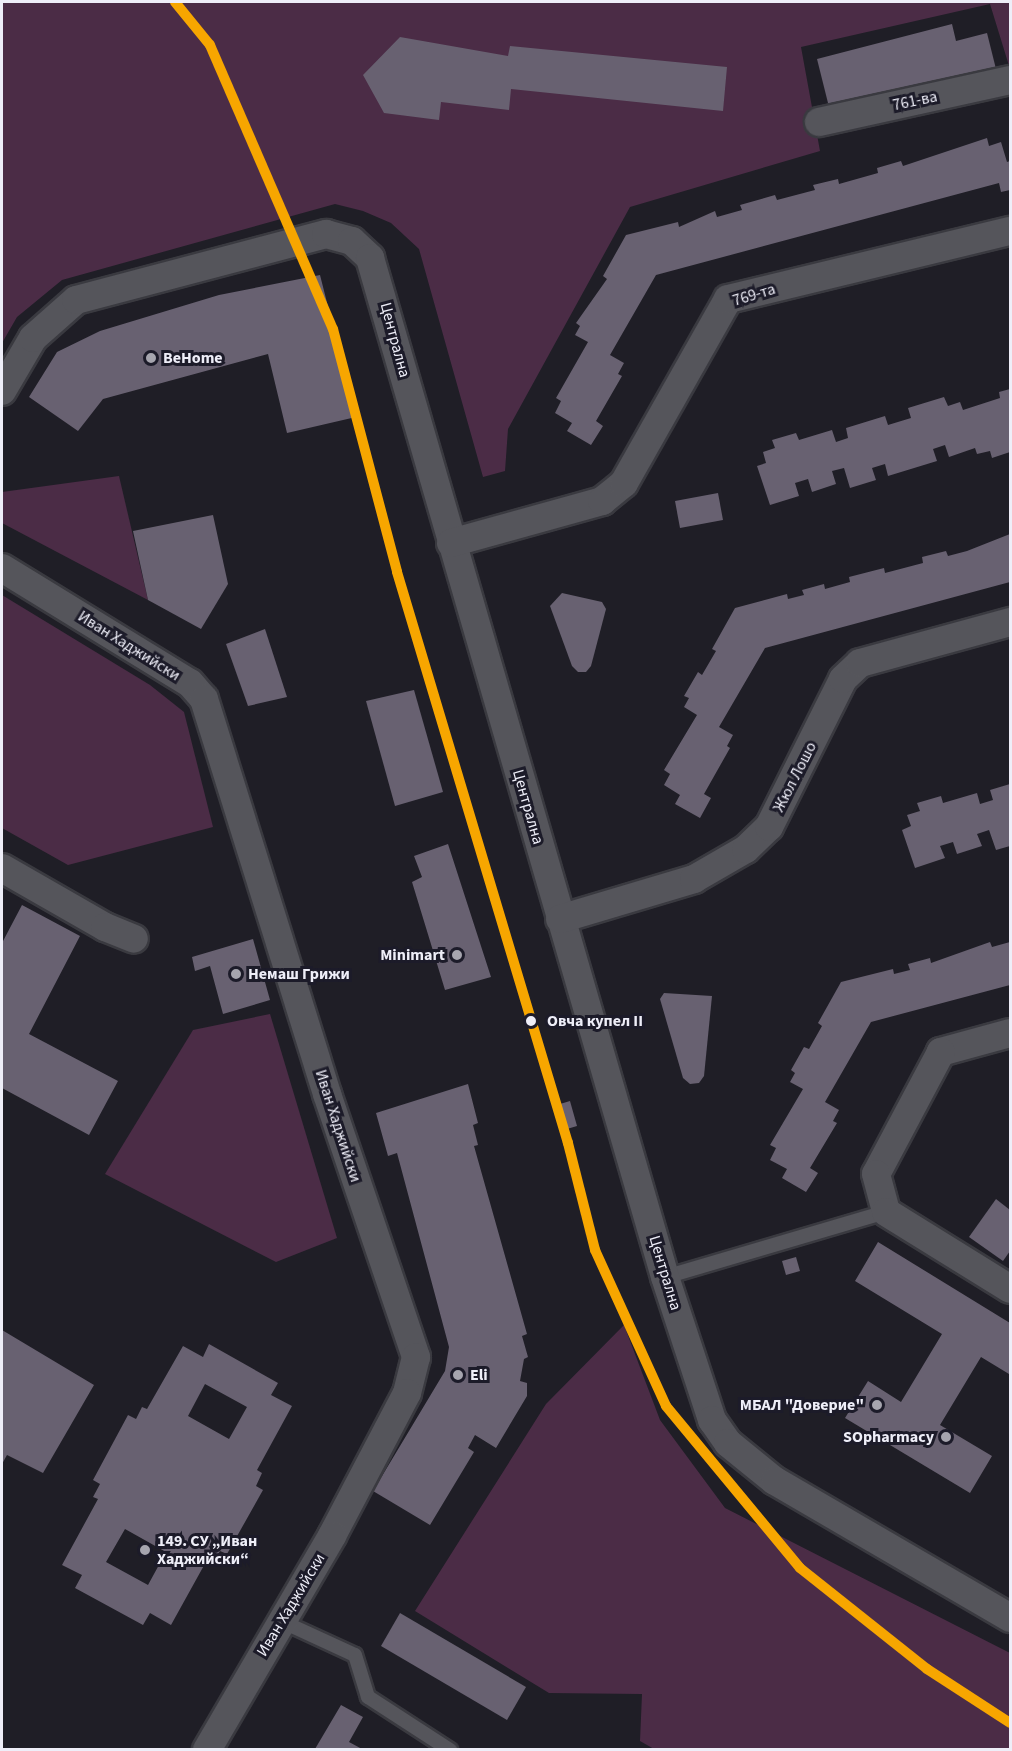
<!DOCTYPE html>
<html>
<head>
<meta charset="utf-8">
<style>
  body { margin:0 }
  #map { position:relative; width:1012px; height:1751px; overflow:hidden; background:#1f1e26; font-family:"Source Sans 3",sans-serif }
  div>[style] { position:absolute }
  .green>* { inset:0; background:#4b2c46 }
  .building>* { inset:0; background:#686171 }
  .roads { filter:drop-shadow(2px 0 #3a3a40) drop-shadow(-2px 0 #3a3a40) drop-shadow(0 2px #3a3a40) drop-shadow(0 -2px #3a3a40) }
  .service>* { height:14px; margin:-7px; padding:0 7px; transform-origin:7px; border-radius:7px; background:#55555b }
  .minor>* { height:28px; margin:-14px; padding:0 14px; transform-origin:14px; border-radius:14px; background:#55555b }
  .metro-1>* { height:10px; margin:-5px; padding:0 5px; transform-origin:5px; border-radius:5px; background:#f7a600 }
  .dots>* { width:16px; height:16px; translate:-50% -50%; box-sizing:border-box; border:3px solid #1c1b29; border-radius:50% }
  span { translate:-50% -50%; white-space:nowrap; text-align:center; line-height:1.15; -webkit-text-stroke:6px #1c1b29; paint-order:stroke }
  .street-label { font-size:16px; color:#eeeef8 }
  .poi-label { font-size:16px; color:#eeeef8; font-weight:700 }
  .left { translate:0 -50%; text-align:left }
  .right { translate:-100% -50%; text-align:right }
  .stop-label { font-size:16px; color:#eeeef8; font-weight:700 }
  .frame { position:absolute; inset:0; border:3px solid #eeeef8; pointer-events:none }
</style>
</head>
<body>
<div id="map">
  <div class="green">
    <i style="clip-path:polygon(2px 2px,1010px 2px,1010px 69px,990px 4px,801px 47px,820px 151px,630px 207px,508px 429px,505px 471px,483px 477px,419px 249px,391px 223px,363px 211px,335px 204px,62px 280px,17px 317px,2px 343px)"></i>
    <i style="clip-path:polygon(119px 476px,148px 600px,2px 523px,2px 492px)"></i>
    <i style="clip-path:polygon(2px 595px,150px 685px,184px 712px,213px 827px,68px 865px,2px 828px)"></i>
    <i style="clip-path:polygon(270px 1014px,337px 1238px,276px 1262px,105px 1174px,193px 1030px)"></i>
    <i style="clip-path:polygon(624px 1325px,660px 1420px,725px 1508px,1010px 1653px,1010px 1749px,654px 1749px,640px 1741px,642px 1694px,549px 1693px,415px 1611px,546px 1404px)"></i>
  </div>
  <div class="building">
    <i style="clip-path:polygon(952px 24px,956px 41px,987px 33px,996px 69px,830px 111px,817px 59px)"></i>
    <i style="clip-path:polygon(400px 37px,508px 56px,510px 46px,727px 67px,723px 111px,511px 89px,509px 110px,441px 102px,439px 120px,384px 113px,363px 75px)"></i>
    <i style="clip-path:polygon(987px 138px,989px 146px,1001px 142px,1007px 162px,1010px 161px,1010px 190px,1001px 192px,999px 183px,656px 275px,610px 355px,624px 363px,618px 374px,622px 376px,596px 421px,603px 426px,591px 445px,567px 431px,572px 423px,555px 413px,561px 401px,556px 398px,588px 342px,575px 335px,580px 326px,576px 323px,607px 279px,603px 276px,626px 235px,678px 222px,679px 227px,715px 211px,717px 217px,742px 210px,740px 205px,775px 195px,777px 200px,815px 190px,813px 185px,838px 179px,839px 184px,878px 173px,877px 168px,901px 161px,903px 166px)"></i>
    <i style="clip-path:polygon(320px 275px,356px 417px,287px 433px,268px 354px,103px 399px,78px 431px,29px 397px,57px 352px,100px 331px,219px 295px)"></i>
    <i style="clip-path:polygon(1010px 389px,1010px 452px,992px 458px,990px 451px,977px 454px,975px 448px,949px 457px,945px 445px,933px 449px,937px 461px,888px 476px,885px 464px,872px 468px,876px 480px,850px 488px,844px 468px,832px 471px,836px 484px,812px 492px,808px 479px,795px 483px,799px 496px,770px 505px,757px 466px,766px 463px,763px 452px,775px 448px,772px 440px,796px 433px,799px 440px,832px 430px,836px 442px,848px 438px,846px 428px,885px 416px,888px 425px,911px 418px,908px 408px,944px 397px,948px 406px,960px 402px,963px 410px,1000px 398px,999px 392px)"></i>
    <i style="clip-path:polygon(718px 493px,723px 520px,680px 528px,675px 501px)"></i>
    <i style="clip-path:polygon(213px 515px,228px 584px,201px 629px,148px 600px,133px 531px)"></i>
    <i style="clip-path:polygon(1010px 534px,1010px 582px,765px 648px,719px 727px,733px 735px,727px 746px,730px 748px,704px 794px,711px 798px,700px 818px,675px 804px,680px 795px,664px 785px,670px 774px,664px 770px,697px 715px,684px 707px,689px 698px,684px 696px,698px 672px,702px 675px,716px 651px,712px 649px,735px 608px,787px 594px,788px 599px,804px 595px,802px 590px,824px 584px,825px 589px,850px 582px,849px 577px,884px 568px,885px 573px,923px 563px,922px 557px,946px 551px,948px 556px,967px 551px)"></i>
    <i style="clip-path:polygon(562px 593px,602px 602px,606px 609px,591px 666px,586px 672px,578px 672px,572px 666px,550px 606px)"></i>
    <i style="clip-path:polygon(265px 629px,287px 697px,248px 706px,226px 644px)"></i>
    <i style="clip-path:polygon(414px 690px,443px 792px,395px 806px,366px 701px)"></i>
    <i style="clip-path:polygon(1010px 784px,1010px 846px,996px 850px,989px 830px,977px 834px,982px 846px,957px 854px,953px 842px,940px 846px,945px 858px,915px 868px,902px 830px,911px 826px,907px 815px,920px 811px,917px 803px,941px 796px,943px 803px,977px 793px,980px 804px,993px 800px,990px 790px)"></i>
    <i style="clip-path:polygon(448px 844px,491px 977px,445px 990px,412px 882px,422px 877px,414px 856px)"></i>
    <i style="clip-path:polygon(22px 905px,80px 936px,29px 1034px,118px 1081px,89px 1135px,2px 1088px,2px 943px)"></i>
    <i style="clip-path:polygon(253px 939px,270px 1000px,223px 1014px,210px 966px,195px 971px,192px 957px)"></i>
    <i style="clip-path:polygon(990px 942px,992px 947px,1010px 942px,1010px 985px,871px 1022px,825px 1102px,839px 1110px,833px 1121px,837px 1123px,810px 1168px,818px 1173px,806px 1192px,782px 1178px,787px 1169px,770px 1160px,776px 1148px,770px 1145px,803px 1089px,790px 1082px,795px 1073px,791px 1070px,804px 1047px,809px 1049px,822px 1026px,818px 1023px,841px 982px,893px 969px,894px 974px,910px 970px,908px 964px,930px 958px,931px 963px)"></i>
    <i style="clip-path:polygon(664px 993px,712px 996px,704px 1076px,699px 1083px,690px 1084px,683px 1078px,660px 999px)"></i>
    <i style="clip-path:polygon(468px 1084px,478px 1123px,473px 1125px,478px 1145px,474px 1146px,527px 1334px,522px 1336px,528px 1357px,524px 1359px,520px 1381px,527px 1383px,527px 1396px,496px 1448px,475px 1435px,468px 1448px,474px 1452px,430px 1525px,373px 1491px,445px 1371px,449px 1347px,397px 1153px,388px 1156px,376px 1113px)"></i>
    <i style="clip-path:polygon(570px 1101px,577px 1126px,567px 1129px,560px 1104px)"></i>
    <i style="clip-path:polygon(996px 1199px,1010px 1210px,1010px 1251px,1003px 1261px,969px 1237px)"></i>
    <i style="clip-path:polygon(878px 1242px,1010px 1323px,1009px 1374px,981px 1357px,940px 1425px,992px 1456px,970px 1493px,845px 1418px,868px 1381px,901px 1402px,942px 1334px,855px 1281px)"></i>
    <i style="clip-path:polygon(796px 1257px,800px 1271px,786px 1275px,782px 1261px)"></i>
    <i style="clip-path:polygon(2px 1330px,94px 1385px,43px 1473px,7px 1455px,2px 1464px)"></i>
    <i style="clip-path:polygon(evenodd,209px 1344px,278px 1383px,271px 1395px,292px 1406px,257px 1470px,262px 1473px,256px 1486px,263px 1490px,227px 1554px,220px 1551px,213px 1563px,207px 1560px,171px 1625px,150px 1613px,143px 1625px,75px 1588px,82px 1575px,62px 1565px,98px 1499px,93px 1497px,100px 1484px,93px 1480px,128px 1415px,136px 1419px,142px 1407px,147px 1409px,183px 1346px,203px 1357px,209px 1344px,205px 1384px,247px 1407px,229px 1439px,188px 1416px,205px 1384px,209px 1344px,125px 1529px,166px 1552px,148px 1585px,106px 1562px,125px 1529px)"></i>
    <i style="clip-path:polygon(400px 1613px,526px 1687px,507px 1720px,381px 1646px)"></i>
    <i style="clip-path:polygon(341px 1705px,363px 1717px,349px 1742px,362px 1749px,315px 1749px)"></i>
  </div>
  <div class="roads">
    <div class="service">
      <i style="left:665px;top:1277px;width:230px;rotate:-16.4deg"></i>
      <i style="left:281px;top:1621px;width:81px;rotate:24.7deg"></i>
      <i style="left:355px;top:1655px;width:44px;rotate:72.8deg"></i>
      <i style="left:368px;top:1697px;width:98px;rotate:32.9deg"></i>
    </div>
    <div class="minor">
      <i style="left:819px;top:122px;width:196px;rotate:-12.4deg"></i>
      <i style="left:2px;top:391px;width:61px;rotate:-59.7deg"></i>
      <i style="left:33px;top:338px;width:57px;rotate:-41.5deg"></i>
      <i style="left:76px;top:300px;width:259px;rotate:-14.8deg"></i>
      <i style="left:326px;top:234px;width:27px;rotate:15deg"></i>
      <i style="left:352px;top:241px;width:25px;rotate:43deg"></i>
      <i style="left:370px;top:258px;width:1061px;rotate:73.85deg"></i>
      <i style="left:665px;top:1277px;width:151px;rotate:71.8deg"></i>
      <i style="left:712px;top:1420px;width:28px;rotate:55deg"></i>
      <i style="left:728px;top:1443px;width:60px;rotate:39deg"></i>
      <i style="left:775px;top:1481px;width:272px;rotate:30.2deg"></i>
      <i style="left:451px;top:543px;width:157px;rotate:-15.5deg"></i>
      <i style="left:602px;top:501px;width:28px;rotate:-39deg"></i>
      <i style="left:624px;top:483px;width:211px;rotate:-60.5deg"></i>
      <i style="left:728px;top:299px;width:290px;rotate:-13.6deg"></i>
      <i style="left:2px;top:568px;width:220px;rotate:31.5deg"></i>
      <i style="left:190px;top:683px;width:21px;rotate:49deg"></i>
      <i style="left:204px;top:699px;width:414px;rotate:72.7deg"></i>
      <i style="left:327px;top:1094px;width:278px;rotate:71.3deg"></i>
      <i style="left:416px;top:1357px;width:37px;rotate:104deg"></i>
      <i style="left:407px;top:1393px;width:161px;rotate:117.7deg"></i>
      <i style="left:332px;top:1536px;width:248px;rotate:120.3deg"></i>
      <i style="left:2px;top:868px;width:119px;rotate:29.8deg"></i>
      <i style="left:105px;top:927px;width:31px;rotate:22deg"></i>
      <i style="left:560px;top:919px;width:140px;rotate:-16.6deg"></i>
      <i style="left:694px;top:879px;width:60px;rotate:-30deg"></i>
      <i style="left:746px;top:849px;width:32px;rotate:-44deg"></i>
      <i style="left:769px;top:827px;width:165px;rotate:-63.4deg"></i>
      <i style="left:843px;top:679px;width:23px;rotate:-43deg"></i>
      <i style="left:860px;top:663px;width:156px;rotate:-15.3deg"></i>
      <i style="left:1010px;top:1033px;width:72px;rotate:164.6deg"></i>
      <i style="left:941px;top:1052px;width:138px;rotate:118deg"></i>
      <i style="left:876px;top:1174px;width:39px;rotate:75deg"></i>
      <i style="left:886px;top:1212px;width:146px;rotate:31.8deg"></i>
    </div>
  </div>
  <div class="metro-1">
    <i style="left:175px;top:2px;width:55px;rotate:50.9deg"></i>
    <i style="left:210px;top:45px;width:309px;rotate:66.6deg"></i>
    <i style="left:333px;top:329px;width:251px;rotate:75.2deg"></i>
    <i style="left:397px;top:572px;width:596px;rotate:73.33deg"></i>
    <i style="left:568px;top:1143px;width:110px;rotate:75.8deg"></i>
    <i style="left:595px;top:1250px;width:171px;rotate:65.5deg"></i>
    <i style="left:666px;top:1406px;width:210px;rotate:50.4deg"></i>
    <i style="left:800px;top:1568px;width:162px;rotate:38.5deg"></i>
    <i style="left:927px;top:1669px;width:99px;rotate:33deg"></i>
  </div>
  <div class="dots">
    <i style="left:151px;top:358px;background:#a6a5ae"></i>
    <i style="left:457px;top:955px;background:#a6a5ae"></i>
    <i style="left:236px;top:974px;background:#a6a5ae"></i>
    <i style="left:531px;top:1021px;background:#eeeef8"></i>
    <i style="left:458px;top:1375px;background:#a6a5ae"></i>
    <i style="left:877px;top:1405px;background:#a6a5ae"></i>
    <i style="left:946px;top:1437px;background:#a6a5ae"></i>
    <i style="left:145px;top:1550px;background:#a6a5ae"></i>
  </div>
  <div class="street-label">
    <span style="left:915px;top:101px;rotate:-12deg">761-ва</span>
    <span style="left:754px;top:295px;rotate:-17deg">769-та</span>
    <span style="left:395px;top:340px;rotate:75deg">Централна</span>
    <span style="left:129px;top:646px;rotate:32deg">Иван Хаджийски</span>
    <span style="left:795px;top:777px;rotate:-63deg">Жюл Лошо</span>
    <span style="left:528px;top:807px;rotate:74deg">Централна</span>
    <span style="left:338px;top:1126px;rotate:72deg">Иван Хаджийски</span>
    <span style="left:665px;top:1273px;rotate:73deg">Централна</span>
    <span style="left:291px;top:1605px;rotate:-59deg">Иван Хаджийски</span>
  </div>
  <div class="poi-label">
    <span class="left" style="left:163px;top:358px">BeHome</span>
    <span class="right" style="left:445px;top:955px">Minimart</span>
    <span class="left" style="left:248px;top:974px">Немаш Грижи</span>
    <span class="left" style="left:470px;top:1375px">Eli</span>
    <span class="right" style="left:864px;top:1405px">МБАЛ "Доверие"</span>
    <span class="right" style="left:934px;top:1437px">SOpharmacy</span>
    <span class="left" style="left:157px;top:1550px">149. СУ „Иван<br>Хаджийски“</span>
  </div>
  <div class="stop-label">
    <span class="left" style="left:547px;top:1021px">Овча купел II</span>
  </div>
  <div class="frame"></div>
</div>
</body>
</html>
